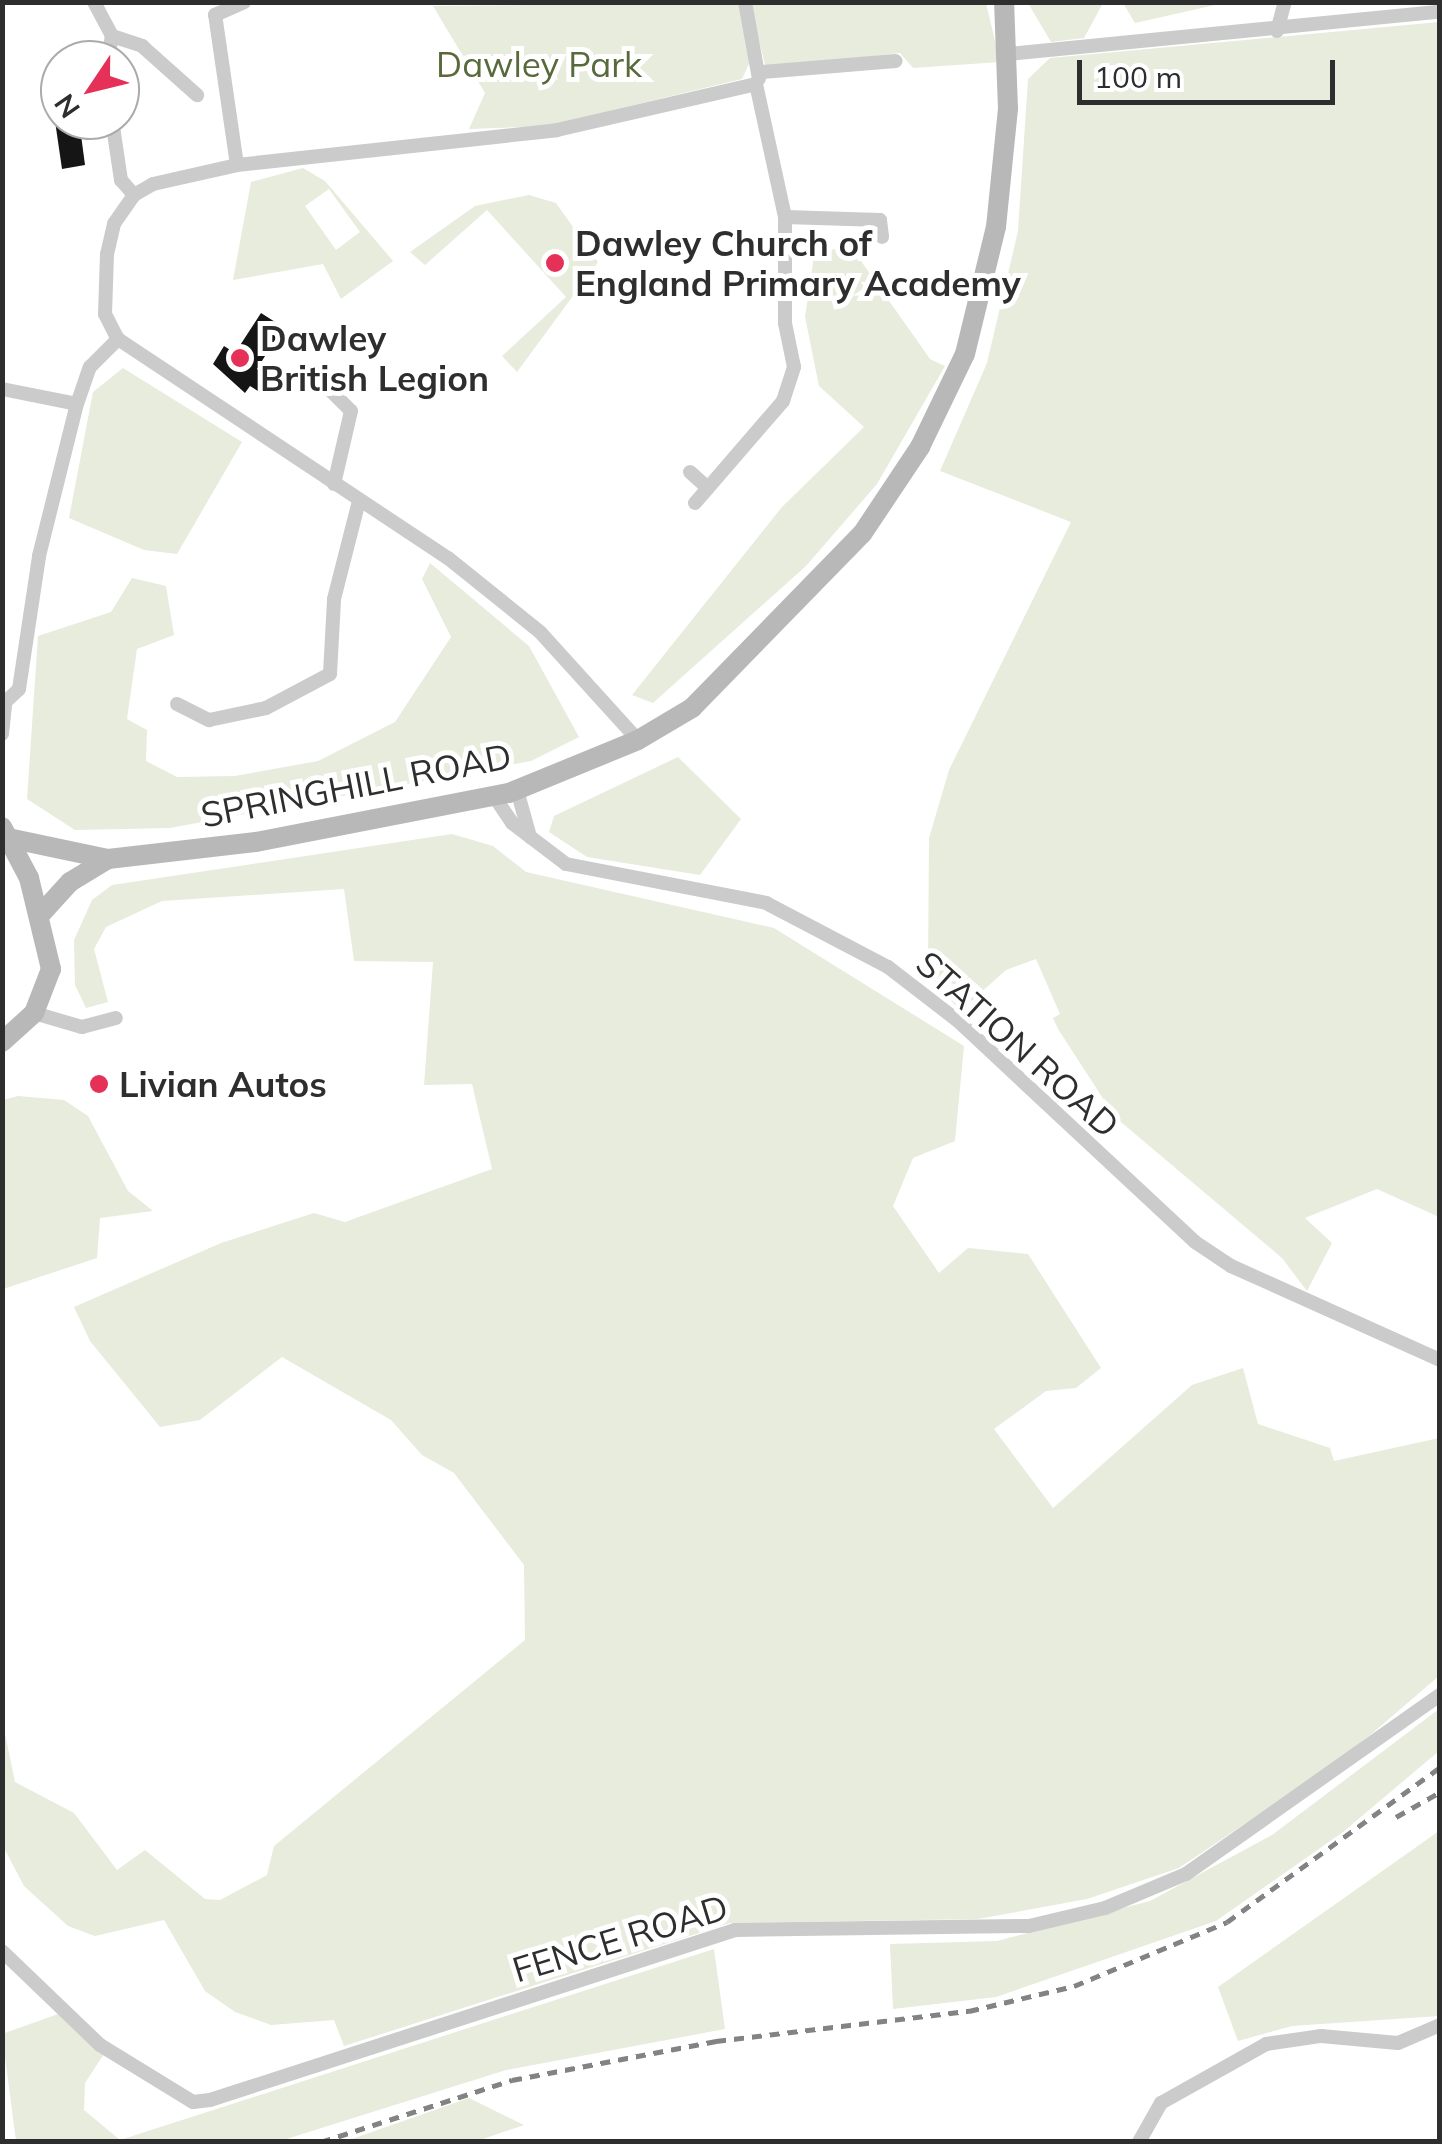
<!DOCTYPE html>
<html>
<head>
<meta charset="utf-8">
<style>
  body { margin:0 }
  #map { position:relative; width:1442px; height:2144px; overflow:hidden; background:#fff; font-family:Mulish,sans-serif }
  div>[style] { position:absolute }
  .green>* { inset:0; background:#e7ecdc }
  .building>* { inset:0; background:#151515 }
  .street>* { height:14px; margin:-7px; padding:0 7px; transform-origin:7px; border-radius:7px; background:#cbcbcb }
  .secondary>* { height:20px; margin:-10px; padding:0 10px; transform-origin:10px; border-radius:10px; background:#b8b8b8 }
  .rail>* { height:5px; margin-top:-2.5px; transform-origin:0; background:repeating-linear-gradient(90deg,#838383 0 10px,transparent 0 18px) }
  .dots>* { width:28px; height:28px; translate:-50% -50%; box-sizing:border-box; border:5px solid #fff; border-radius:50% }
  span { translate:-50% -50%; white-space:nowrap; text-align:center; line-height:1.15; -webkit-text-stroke:10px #fff; paint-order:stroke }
  .park-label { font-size:35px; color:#586a3b }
  .poi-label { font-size:35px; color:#2e2e2e; font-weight:700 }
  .left { translate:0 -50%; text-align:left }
  .street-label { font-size:35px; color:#2e2e2e }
  .frame { position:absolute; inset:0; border:5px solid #2e2e2e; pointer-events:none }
  .north { position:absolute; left:40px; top:40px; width:100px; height:100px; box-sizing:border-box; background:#fff; border:2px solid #ababab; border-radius:50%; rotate:235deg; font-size:28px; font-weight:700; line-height:40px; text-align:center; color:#2e2e2e }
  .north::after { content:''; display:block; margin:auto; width:35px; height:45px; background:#e53058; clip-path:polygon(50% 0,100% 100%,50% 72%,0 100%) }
  .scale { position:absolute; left:1077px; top:60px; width:258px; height:45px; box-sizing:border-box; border:5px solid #2e2e2e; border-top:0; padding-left:12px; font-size:30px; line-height:35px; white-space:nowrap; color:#2e2e2e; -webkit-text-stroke:8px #fff; paint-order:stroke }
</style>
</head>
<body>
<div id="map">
  <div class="green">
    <i style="clip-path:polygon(738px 3px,754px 53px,742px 79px,546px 126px,469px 129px,485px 93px,433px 6px)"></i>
    <i style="clip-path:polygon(749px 3px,986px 3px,1000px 62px,913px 68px,900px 53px,766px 68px)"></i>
    <i style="clip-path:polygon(1028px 3px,1028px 2px,1103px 3px,1084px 38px,1051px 42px)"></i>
    <i style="clip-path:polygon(1123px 3px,1123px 2px,1224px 3px,1135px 23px)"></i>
    <i style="clip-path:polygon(1439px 22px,1439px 1217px,1377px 1189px,1305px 1218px,1332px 1243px,1307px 1291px,1282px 1258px,1115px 1117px,1058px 1029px,1053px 1018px,1060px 1014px,1036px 959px,1006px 970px,960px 1011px,928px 972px,929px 838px,949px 770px,1071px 522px,940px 471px,987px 363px,1018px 231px,1028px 79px,1050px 58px)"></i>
    <i style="clip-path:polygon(evenodd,303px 168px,325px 181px,393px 261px,341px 299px,323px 264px,233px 280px,251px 182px,303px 168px,329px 189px,360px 232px,336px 250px,305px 206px,329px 189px)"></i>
    <i style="clip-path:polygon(529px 195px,556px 203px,598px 262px,517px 372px,502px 356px,566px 297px,487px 210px,425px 265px,410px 252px,475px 206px)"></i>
    <i style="clip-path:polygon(849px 244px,930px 359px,945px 366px,877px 484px,806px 566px,653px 703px,632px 695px,782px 507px,864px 427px,819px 386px,805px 317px,814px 256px)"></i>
    <i style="clip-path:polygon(123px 368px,242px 442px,177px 554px,144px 550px,69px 518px,93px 392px)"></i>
    <i style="clip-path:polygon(430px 563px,529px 646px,579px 737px,531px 761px,170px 828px,75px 830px,27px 799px,38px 636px,111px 612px,132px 578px,166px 586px,174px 635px,137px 649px,127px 719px,147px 730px,146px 761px,177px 777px,235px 776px,318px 761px,395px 722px,451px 637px,422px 579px)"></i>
    <i style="clip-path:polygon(678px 757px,741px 819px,700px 875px,587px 857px,549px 832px,554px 816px)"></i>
    <i style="clip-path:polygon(452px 834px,493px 846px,526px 872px,774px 928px,964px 1046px,955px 1141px,913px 1158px,893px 1206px,939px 1273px,968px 1248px,1028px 1254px,1101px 1368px,1076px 1388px,1046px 1391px,994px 1429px,1053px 1508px,1192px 1385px,1243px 1368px,1258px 1424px,1330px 1448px,1334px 1461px,1439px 1438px,1439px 1676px,1348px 1754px,1179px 1868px,1087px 1899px,978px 1919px,730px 1923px,344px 2046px,334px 2020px,271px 2025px,235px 2012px,205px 1991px,164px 1920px,95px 1936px,68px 1926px,24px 1886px,3px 1846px,2px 1719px,15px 1782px,74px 1813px,117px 1870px,145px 1850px,205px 1899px,220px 1900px,267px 1875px,274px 1846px,525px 1640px,524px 1565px,454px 1473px,422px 1455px,391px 1420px,282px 1357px,200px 1420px,160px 1427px,90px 1341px,74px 1307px,221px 1243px,314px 1213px,345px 1222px,492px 1169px,472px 1084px,424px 1085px,433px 962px,354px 961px,344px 889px,162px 901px,106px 927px,94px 949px,108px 1002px,86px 1008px,75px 985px,74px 940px,92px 900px,112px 885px)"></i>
    <i style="clip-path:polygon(18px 1096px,64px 1100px,88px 1116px,128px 1191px,153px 1211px,100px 1218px,97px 1258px,3px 1289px,3px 1100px)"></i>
    <i style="clip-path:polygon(1439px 1709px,1439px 1751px,1343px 1832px,1216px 1921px,996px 1997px,893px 2009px,890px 1944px,997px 1941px,1150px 1901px,1272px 1835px)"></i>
    <i style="clip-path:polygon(1439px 1831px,1439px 2016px,1292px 2026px,1238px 2041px,1218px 1987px)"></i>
    <i style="clip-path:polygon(714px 1949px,725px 2029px,506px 2070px,277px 2142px,16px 2141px,2px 2034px,58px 2014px,104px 2054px,85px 2083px,84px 2110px,120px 2140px)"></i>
    <i style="clip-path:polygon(469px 2098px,524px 2125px,477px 2141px,346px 2141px)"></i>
  </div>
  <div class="building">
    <i style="clip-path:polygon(79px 120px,85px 165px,62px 169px,55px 121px)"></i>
    <i style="clip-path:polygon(261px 313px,283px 327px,257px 369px,273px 379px,264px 395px,250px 386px,245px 393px,213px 364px,224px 346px,235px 353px)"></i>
  </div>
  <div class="street">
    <i style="left:94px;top:2px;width:38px;rotate:62deg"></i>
    <i style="left:745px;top:2px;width:78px;rotate:79.7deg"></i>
    <i style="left:1277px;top:31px;width:30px;rotate:-75deg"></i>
    <i style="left:112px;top:36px;width:32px;rotate:18deg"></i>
    <i style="left:142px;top:46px;width:74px;rotate:41.7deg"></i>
    <i style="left:1008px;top:54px;width:434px;rotate:-5.6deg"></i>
    <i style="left:108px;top:60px;width:24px;rotate:-81deg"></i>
    <i style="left:762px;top:72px;width:134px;rotate:-4.7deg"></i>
    <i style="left:112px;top:120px;width:61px;rotate:81.5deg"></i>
    <i style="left:121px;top:180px;width:20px;rotate:49deg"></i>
    <i style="left:134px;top:195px;width:35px;rotate:125deg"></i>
    <i style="left:114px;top:224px;width:31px;rotate:103deg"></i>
    <i style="left:107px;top:254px;width:60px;rotate:91.9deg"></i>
    <i style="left:105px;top:314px;width:28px;rotate:63deg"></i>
    <i style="left:118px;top:339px;width:396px;rotate:33.6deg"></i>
    <i style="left:448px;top:558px;width:118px;rotate:38.8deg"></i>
    <i style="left:540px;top:632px;width:146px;rotate:47.8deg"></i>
    <i style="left:237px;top:165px;width:152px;rotate:-98.3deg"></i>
    <i style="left:215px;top:15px;width:32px;rotate:-24deg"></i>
    <i style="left:134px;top:195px;width:22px;rotate:-30deg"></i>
    <i style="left:153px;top:184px;width:86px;rotate:-12.7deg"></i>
    <i style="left:237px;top:165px;width:322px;rotate:-6.2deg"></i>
    <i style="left:557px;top:130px;width:204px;rotate:-13deg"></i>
    <i style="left:785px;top:217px;width:95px;rotate:1.8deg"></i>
    <i style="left:880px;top:220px;width:17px;rotate:83deg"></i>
    <i style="left:2px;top:389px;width:76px;rotate:11.3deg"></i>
    <i style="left:329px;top:389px;width:31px;rotate:45deg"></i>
    <i style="left:351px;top:411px;width:75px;rotate:103.1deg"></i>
    <i style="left:690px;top:472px;width:24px;rotate:42deg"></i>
    <i style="left:695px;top:503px;width:135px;rotate:-49.2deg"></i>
    <i style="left:783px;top:401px;width:36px;rotate:-72deg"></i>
    <i style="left:794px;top:367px;width:45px;rotate:-101.6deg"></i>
    <i style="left:785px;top:323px;width:106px;rotate:-90deg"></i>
    <i style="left:785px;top:217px;width:136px;rotate:-102.3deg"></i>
    <i style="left:177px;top:704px;width:36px;rotate:27deg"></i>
    <i style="left:209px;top:720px;width:58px;rotate:-11.9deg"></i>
    <i style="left:266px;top:708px;width:72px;rotate:-28deg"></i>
    <i style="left:330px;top:674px;width:75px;rotate:-86.9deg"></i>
    <i style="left:334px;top:599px;width:101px;rotate:-75.7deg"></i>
    <i style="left:2px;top:705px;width:23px;rotate:-43deg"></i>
    <i style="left:19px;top:689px;width:134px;rotate:-81.4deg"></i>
    <i style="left:39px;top:556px;width:157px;rotate:-76deg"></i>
    <i style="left:77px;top:404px;width:39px;rotate:-71deg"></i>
    <i style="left:90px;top:367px;width:40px;rotate:-45deg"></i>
    <i style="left:2px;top:734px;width:30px;rotate:-84deg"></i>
    <i style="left:517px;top:790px;width:49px;rotate:74.5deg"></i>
    <i style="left:494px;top:796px;width:32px;rotate:56deg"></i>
    <i style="left:512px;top:823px;width:68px;rotate:37.2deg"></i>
    <i style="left:566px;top:864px;width:204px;rotate:11deg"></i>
    <i style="left:766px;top:903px;width:138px;rotate:27.7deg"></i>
    <i style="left:888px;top:967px;width:88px;rotate:37.6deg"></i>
    <i style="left:958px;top:1021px;width:324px;rotate:43deg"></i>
    <i style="left:1195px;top:1242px;width:43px;rotate:33.7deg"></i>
    <i style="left:1231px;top:1266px;width:229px;rotate:24.2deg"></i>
    <i style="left:34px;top:1013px;width:50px;rotate:16.3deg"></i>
    <i style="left:82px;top:1027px;width:35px;rotate:-15deg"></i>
    <i style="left:2px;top:1951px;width:136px;rotate:43.8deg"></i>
    <i style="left:100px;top:2045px;width:109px;rotate:31.5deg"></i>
    <i style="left:193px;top:2102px;width:17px;rotate:-7deg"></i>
    <i style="left:210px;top:2100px;width:552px;rotate:-17.94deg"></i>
    <i style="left:735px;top:1930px;width:294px;rotate:-0.8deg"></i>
    <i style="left:1029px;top:1926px;width:78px;rotate:-13.3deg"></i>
    <i style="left:1105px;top:1908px;width:88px;rotate:-22.8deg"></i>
    <i style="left:1186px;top:1874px;width:311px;rotate:-35.2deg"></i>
    <i style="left:1139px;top:2142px;width:45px;rotate:-60.6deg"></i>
    <i style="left:1161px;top:2103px;width:120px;rotate:-29.3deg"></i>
    <i style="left:1266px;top:2044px;width:56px;rotate:-8.3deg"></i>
    <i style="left:1321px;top:2036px;width:77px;rotate:5.2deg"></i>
    <i style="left:1398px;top:2043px;width:46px;rotate:-23.2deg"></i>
  </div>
  <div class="secondary">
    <i style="left:2px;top:827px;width:58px;rotate:62.1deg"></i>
    <i style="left:29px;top:878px;width:94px;rotate:76.4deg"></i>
    <i style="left:51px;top:969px;width:47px;rotate:111.1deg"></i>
    <i style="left:34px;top:1013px;width:43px;rotate:137.8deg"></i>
    <i style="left:13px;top:839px;width:97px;rotate:11.9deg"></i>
    <i style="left:108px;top:859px;width:149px;rotate:-6.6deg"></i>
    <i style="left:256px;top:842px;width:258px;rotate:-11deg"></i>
    <i style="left:509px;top:793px;width:139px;rotate:-22.3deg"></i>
    <i style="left:638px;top:740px;width:63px;rotate:-30.7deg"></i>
    <i style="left:692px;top:708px;width:243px;rotate:-45.7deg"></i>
    <i style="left:862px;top:534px;width:105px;rotate:-56.3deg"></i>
    <i style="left:920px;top:447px;width:103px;rotate:-64.2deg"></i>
    <i style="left:965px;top:354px;width:131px;rotate:-76.3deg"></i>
    <i style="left:996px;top:227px;width:119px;rotate:-84.2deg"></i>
    <i style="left:1008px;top:109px;width:107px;rotate:-92.1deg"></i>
    <i style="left:39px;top:916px;width:46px;rotate:-47.6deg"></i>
    <i style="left:70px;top:882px;width:44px;rotate:-31.2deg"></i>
  </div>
  <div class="rail">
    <i style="left:1396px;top:1817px;width:51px;rotate:-29.6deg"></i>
    <i style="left:321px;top:2142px;width:201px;rotate:-18deg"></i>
    <i style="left:512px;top:2080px;width:208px;rotate:-10.8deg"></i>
    <i style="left:716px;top:2041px;width:255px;rotate:-6.8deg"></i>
    <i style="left:969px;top:2011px;width:108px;rotate:-13.4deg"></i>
    <i style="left:1074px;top:1986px;width:166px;rotate:-22.7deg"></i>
    <i style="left:1227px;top:1922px;width:263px;rotate:-36deg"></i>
  </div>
  <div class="dots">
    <i style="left:555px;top:263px;background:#e53058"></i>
    <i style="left:240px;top:358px;background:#e53058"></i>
    <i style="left:99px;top:1084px;background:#e53058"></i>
  </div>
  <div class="park-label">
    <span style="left:539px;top:64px">Dawley Park</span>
  </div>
  <div class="poi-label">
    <span class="left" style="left:575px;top:263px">Dawley Church of<br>England Primary Academy</span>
    <span class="left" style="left:260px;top:358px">Dawley<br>British Legion</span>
    <span class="left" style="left:119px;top:1084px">Livian Autos</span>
  </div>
  <div class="street-label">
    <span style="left:356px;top:785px;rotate:-11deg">SPRINGHILL ROAD</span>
    <span style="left:1018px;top:1044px;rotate:42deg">STATION ROAD</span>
    <span style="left:620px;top:1938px;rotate:-17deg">FENCE ROAD</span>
  </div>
  <div class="frame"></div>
  <div class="north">N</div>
  <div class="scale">100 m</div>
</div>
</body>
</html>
